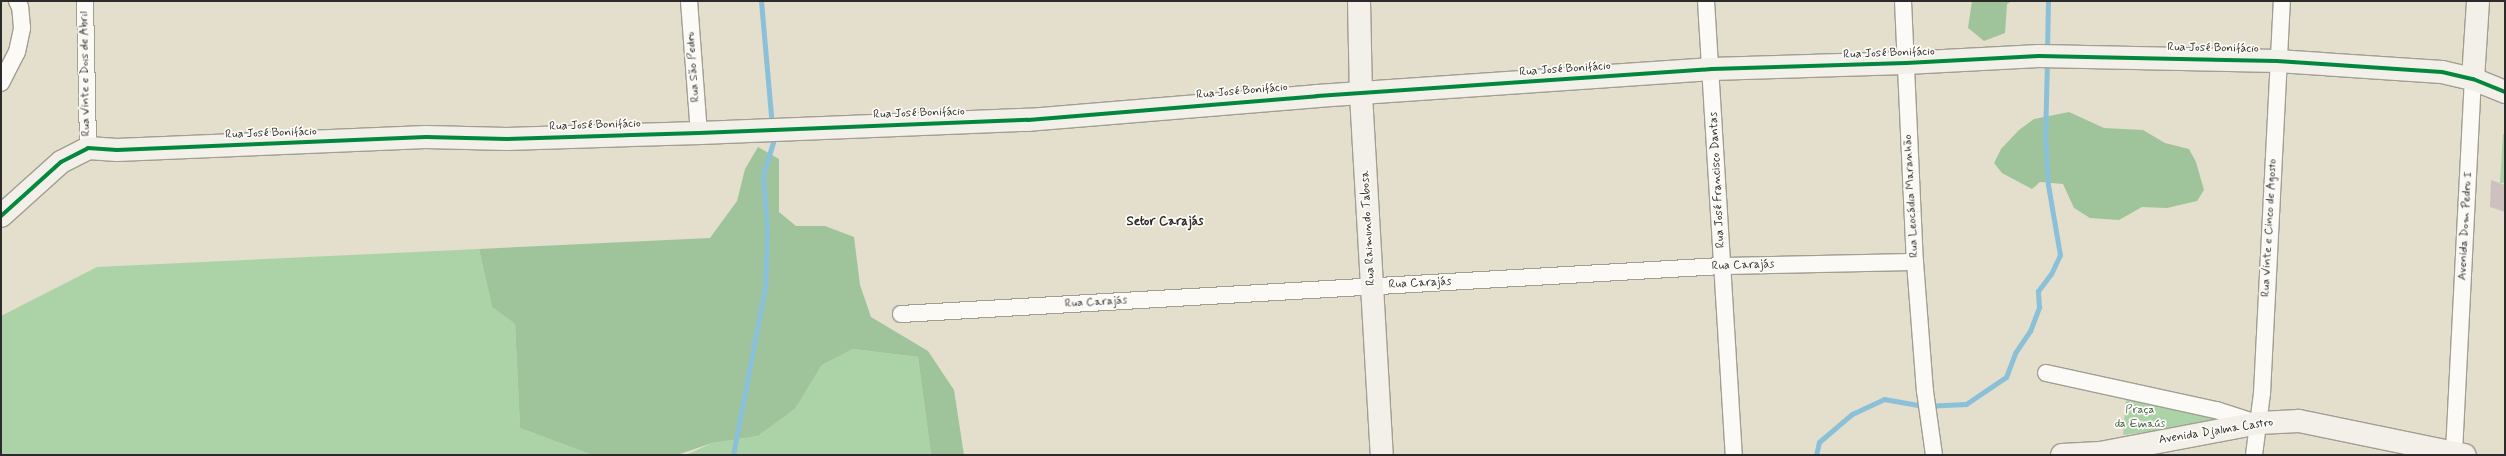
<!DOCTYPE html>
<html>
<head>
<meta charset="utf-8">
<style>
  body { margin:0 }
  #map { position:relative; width:2506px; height:456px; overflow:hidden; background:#e4decc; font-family:Mynerve,sans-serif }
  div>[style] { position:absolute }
  .green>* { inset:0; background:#abd3a7 }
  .forest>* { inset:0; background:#9fc49c }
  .stream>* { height:5px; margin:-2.5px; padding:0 2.5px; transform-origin:2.5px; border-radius:2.5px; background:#8bc0d9 }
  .building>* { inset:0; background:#cec0be }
  .roads { filter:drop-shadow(1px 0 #a19e93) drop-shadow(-1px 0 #a19e93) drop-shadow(0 1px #a19e93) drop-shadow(0 -1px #a19e93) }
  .street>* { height:16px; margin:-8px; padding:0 8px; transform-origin:8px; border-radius:8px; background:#fbfaf7 }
  .secondary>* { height:22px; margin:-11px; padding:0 11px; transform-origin:11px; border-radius:11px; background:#f3f0e9 }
  .cycleway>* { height:4px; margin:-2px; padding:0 2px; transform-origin:2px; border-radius:2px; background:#00873e }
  span { translate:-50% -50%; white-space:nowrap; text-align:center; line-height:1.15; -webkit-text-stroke:3.5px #fdfcf7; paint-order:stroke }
  .street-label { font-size:12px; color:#2b2b2b }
  .park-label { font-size:12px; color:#445b47 }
  .neighbourhood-label { font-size:13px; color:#2b2b2b; font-weight:700 }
  .frame { position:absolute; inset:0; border:2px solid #2b2b2b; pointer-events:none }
</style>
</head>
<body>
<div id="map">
  <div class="green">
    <i style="clip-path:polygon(2503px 134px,2505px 134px,2505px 183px,2500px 183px)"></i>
    <i style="clip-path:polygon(479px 249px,492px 307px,515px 324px,520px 428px,592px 455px,1px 455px,1px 316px,97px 267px)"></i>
    <i style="clip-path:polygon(853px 349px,918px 357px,931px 455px,686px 455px,712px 443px,758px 436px,795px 409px,822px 365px)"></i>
    <i style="clip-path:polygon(2126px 399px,2234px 421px,2123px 435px)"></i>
  </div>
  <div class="forest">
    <i style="clip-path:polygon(1972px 1px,2012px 1px,2007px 4px,2005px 33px,1984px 41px,1968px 28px)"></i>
    <i style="clip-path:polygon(2069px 112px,2104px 128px,2143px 130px,2165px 143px,2189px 149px,2196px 162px,2204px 190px,2197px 201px,2167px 208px,2142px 207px,2119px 220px,2090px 218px,2074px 208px,2063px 184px,2040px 182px,2032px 189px,2002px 173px,1994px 163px,2001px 149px,2019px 130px,2034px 119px)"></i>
    <i style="clip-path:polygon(758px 147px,779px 159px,779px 212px,796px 226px,825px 226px,854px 237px,860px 285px,871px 317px,928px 351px,954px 390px,964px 455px,931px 455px,918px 357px,853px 349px,822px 365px,795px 409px,758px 436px,712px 443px,677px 455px,592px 455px,520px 428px,515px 324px,492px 307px,479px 249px,710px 238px,737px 201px,745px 169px)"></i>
  </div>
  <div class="stream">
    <i style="left:761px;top:1px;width:125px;rotate:85deg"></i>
    <i style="left:2047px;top:52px;width:51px;rotate:-88.9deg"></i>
    <i style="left:733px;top:455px;width:170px;rotate:-79.2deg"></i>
    <i style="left:765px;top:288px;width:57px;rotate:-88deg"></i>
    <i style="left:767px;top:231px;width:56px;rotate:-94.1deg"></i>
    <i style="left:763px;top:175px;width:34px;rotate:-73deg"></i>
    <i style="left:773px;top:142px;width:7px;rotate:-98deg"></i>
    <i style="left:1816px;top:455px;width:13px;rotate:-77deg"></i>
    <i style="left:1819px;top:442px;width:43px;rotate:-40.3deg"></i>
    <i style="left:1852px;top:414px;width:35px;rotate:-25deg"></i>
    <i style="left:1884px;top:399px;width:40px;rotate:10deg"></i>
    <i style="left:1923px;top:406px;width:43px;rotate:-2.7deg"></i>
    <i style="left:1966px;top:404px;width:48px;rotate:-34deg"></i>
    <i style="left:2006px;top:377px;width:26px;rotate:-69deg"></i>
    <i style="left:2015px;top:353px;width:27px;rotate:-56deg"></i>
    <i style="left:2030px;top:331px;width:26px;rotate:-69deg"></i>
    <i style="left:2039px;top:307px;width:16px;rotate:-94deg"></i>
    <i style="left:2038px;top:291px;width:21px;rotate:-53deg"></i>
    <i style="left:2051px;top:274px;width:21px;rotate:-65deg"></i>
    <i style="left:2060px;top:255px;width:71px;rotate:-99.7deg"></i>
    <i style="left:2048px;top:185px;width:47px;rotate:-93.7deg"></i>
    <i style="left:2045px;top:138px;width:76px;rotate:-88.5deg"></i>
  </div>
  <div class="building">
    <i style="clip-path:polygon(2491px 180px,2505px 185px,2505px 212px,2490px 207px)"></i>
  </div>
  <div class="roads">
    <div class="street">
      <i style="left:85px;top:1px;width:147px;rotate:88.8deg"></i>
      <i style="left:689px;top:1px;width:132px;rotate:85.7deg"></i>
      <i style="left:1706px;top:1px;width:455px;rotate:86.5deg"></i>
      <i style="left:1903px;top:1px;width:261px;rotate:87.4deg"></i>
      <i style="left:1915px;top:262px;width:129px;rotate:85.6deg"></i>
      <i style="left:1925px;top:391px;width:65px;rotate:82deg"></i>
      <i style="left:1px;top:83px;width:35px;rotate:-63deg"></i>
      <i style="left:17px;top:52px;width:25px;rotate:-78deg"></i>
      <i style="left:22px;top:28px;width:21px;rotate:-95deg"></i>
      <i style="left:20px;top:7px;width:7px;rotate:-117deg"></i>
      <i style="left:901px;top:314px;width:822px;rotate:-3.35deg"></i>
      <i style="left:1722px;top:266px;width:193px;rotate:-1.2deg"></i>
      <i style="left:2046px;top:373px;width:174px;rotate:12.3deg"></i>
      <i style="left:2216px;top:410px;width:43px;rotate:17.6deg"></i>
      <i style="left:2454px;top:452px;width:373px;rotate:-87.1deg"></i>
      <i style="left:2254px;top:455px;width:63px;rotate:-82.6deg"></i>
      <i style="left:2262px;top:393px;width:393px;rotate:-87.1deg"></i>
    </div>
    <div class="secondary">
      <i style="left:1359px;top:1px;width:94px;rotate:88.8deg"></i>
      <i style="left:1361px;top:95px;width:361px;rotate:86.7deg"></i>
      <i style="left:2473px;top:79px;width:78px;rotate:-86.3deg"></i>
      <i style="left:1px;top:216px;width:81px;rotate:-42deg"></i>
      <i style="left:61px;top:162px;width:30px;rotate:-27deg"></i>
      <i style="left:88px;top:148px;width:29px;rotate:4deg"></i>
      <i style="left:117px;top:150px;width:309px;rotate:-2.4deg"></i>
      <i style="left:426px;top:137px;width:81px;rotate:1.4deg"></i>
      <i style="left:507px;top:139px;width:192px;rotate:-1.8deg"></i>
      <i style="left:699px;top:133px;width:329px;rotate:-2.3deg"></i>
      <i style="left:1028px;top:120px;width:290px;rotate:-4.7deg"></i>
      <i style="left:1317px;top:96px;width:396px;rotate:-3.9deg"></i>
      <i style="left:1712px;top:69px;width:194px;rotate:-1.8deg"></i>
      <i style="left:1906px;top:63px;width:133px;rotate:-3deg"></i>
      <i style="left:2039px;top:56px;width:238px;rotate:1.2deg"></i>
      <i style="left:2277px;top:61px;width:165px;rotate:3.8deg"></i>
      <i style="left:2442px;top:72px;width:32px;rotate:13deg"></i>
      <i style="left:2473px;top:79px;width:35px;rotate:22deg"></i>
      <i style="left:2062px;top:455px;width:38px;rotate:-3deg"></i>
      <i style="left:2100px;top:453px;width:162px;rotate:-10.7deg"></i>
      <i style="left:2259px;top:423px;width:40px;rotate:-2.9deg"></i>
      <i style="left:2299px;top:421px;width:169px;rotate:11.6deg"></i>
    </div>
  </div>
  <div class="cycleway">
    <i style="left:1px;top:216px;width:81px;rotate:-42deg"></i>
    <i style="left:61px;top:162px;width:30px;rotate:-27deg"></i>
    <i style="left:88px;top:148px;width:29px;rotate:4deg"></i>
    <i style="left:117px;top:150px;width:309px;rotate:-2.4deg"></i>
    <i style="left:426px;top:137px;width:81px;rotate:1.4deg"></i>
    <i style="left:507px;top:139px;width:192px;rotate:-1.8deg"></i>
    <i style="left:699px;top:133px;width:329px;rotate:-2.3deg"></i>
    <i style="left:1028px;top:120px;width:290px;rotate:-4.7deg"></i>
    <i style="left:1317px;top:96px;width:396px;rotate:-3.9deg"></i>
    <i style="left:1712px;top:69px;width:194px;rotate:-1.8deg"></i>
    <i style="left:1906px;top:63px;width:133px;rotate:-3deg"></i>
    <i style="left:2039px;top:56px;width:238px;rotate:1.2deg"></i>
    <i style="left:2277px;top:61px;width:165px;rotate:3.8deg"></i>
    <i style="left:2442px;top:72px;width:32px;rotate:13deg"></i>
    <i style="left:2473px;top:79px;width:35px;rotate:22deg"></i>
  </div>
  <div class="street-label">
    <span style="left:2213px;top:49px;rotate:1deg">Rua José Bonifácio</span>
    <span style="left:1889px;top:54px;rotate:-2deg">Rua José Bonifácio</span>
    <span style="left:694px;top:67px;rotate:-94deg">Rua São Pedro</span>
    <span style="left:1565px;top:70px;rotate:-4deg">Rua José Bonifácio</span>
    <span style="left:86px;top:74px;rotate:-91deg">Rua Vinte e Dois de Abril</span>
    <span style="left:1242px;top:92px;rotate:-5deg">Rua José Bonifácio</span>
    <span style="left:919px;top:114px;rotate:-2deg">Rua José Bonifácio</span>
    <span style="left:595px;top:126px;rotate:-2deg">Rua José Bonifácio</span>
    <span style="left:271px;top:134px;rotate:-2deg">Rua José Bonifácio</span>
    <span style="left:1718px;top:180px;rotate:-93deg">Rua José Francisco Dantas</span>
    <span style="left:1912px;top:196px;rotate:-93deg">Rua Leocádia Maranhão</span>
    <span style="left:2466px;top:226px;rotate:-87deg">Avenida Dom Pedro I</span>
    <span style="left:1369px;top:228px;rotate:-93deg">Rua Raimundo Tabosa</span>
    <span style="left:2270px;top:228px;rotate:-87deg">Rua Vinte e Cinco de Agosto</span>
    <span style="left:1743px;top:266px;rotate:-2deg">Rua Carajás</span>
    <span style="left:1420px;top:284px;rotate:-3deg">Rua Carajás</span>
    <span style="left:1096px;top:303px;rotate:-3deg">Rua Carajás</span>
    <span style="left:2216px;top:432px;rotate:-9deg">Avenida Djalma Castro</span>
  </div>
  <div class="park-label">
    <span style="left:2140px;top:418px">Praça<br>da Emaús</span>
  </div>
  <div class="neighbourhood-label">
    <span style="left:1165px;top:222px">Setor Carajás</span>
  </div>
  <div class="frame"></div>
</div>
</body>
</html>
